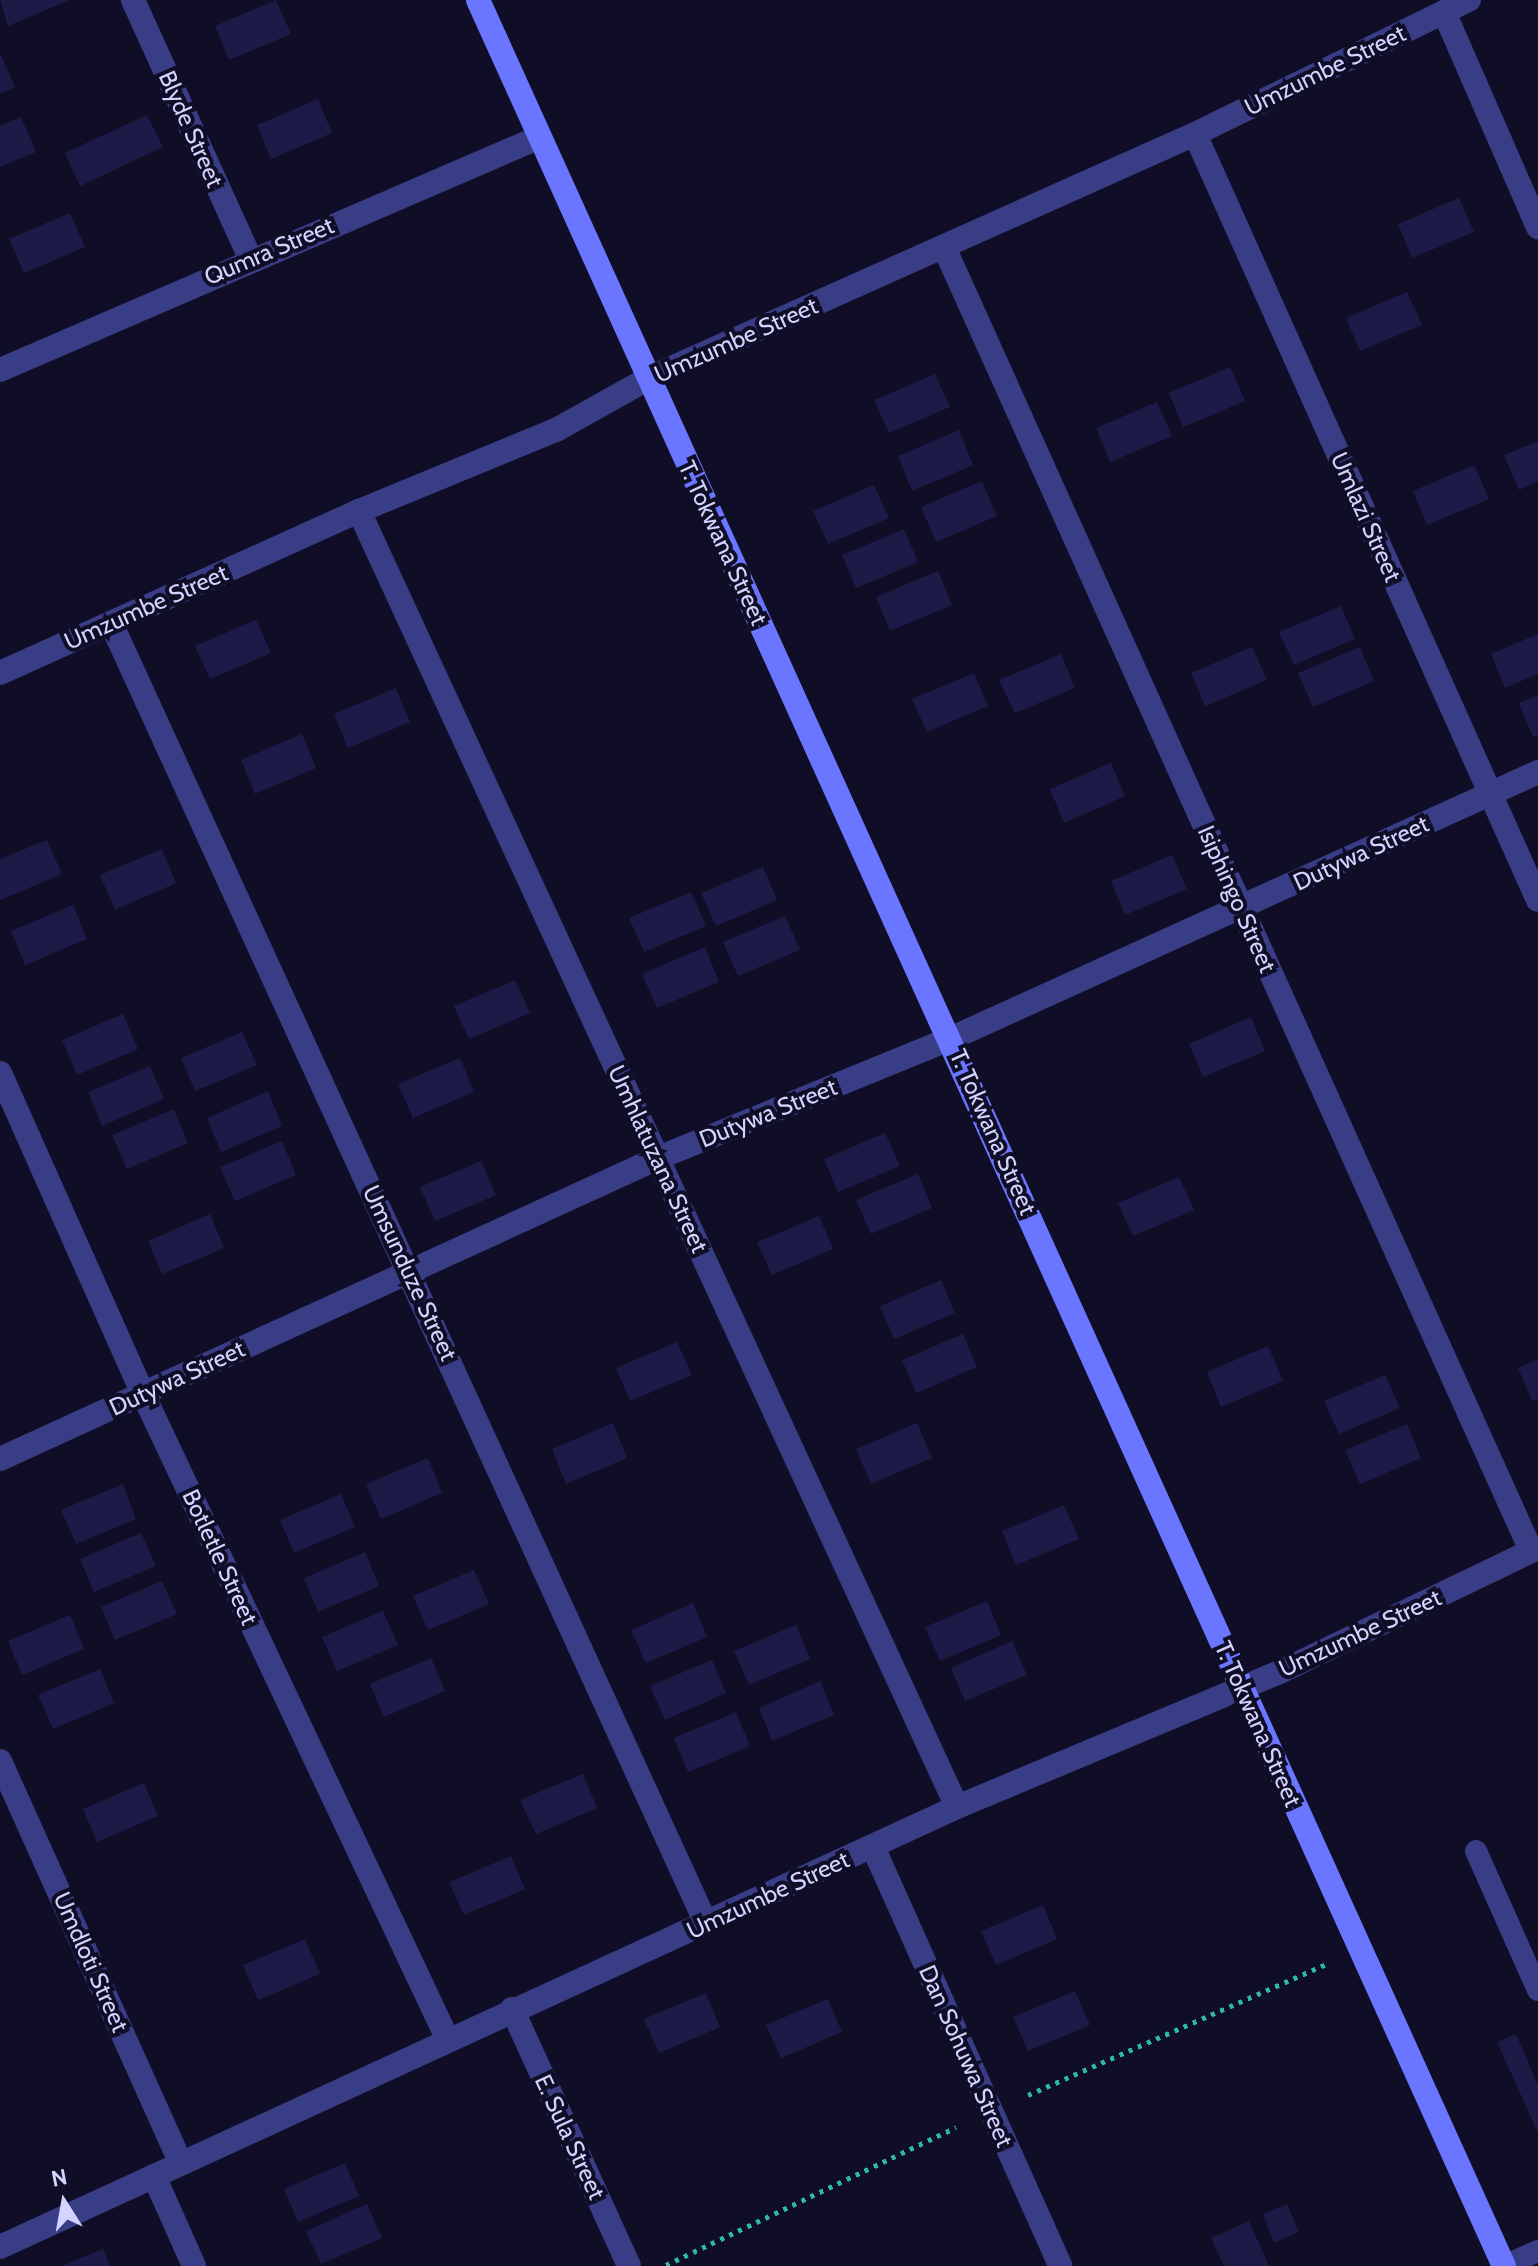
<!DOCTYPE html>
<html>
<head>
<meta charset="utf-8">
<style>
  body { margin:0 }
  #map { position:relative; width:1538px; height:2266px; overflow:hidden; background:#100e26; font-family:Cabin,sans-serif }
  div>[style] { position:absolute }
  .building>* { inset:0; background:#1e1a47 }
  .path>* { height:5px; margin-top:-2.5px; transform-origin:0; background:repeating-linear-gradient(90deg,#2cbaa3 0 4px,transparent 0 10px) }
  .lane>* { height:22px; margin:-11px; padding:0 11px; transform-origin:11px; border-radius:11px; background:#383d86 }
  .street>* { height:24px; margin:-12px; padding:0 12px; transform-origin:12px; border-radius:12px; background:#383d86 }
  .secondary>* { height:24px; margin:-12px; padding:0 12px; transform-origin:12px; border-radius:12px; background:#6a76ff }
  span { translate:-50% -50%; white-space:nowrap; text-align:center; line-height:1.15; -webkit-text-stroke:8px #100e26; paint-order:stroke }
  .street-label { font-size:24px; color:#d3d3ff }
  .north { position:absolute; left:24px; top:2162px; width:80px; height:80px; -webkit-text-stroke:6px #100e26; paint-order:stroke; rotate:349deg; font-size:22px; font-weight:700; line-height:32px; text-align:center; color:#d3d3ff }
  .north::after { content:''; display:block; margin:auto; width:28px; height:36px; background:#d3d3ff; clip-path:polygon(50% 0,100% 100%,50% 72%,0 100%) }
</style>
</head>
<body>
<div id="map">
  <div class="building">
    <i style="clip-path:polygon(0 0,69px 0,8px 26px)"></i>
    <i style="clip-path:polygon(276px 0,291px 34px,229px 60px,215px 26px)"></i>
    <i style="clip-path:polygon(0 53px,15px 87px,0 94px)"></i>
    <i style="clip-path:polygon(318px 99px,332px 133px,271px 159px,257px 125px)"></i>
    <i style="clip-path:polygon(147px 115px,163px 147px,80px 186px,65px 153px)"></i>
    <i style="clip-path:polygon(21px 117px,36px 152px,0 167px,0 126px)"></i>
    <i style="clip-path:polygon(1459px 198px,1474px 232px,1412px 258px,1398px 224px)"></i>
    <i style="clip-path:polygon(70px 213px,85px 247px,24px 273px,9px 239px)"></i>
    <i style="clip-path:polygon(1407px 292px,1422px 325px,1360px 351px,1346px 318px)"></i>
    <i style="clip-path:polygon(1230px 367px,1245px 401px,1183px 427px,1169px 393px)"></i>
    <i style="clip-path:polygon(935px 374px,950px 407px,889px 433px,874px 400px)"></i>
    <i style="clip-path:polygon(1157px 402px,1172px 436px,1110px 462px,1096px 428px)"></i>
    <i style="clip-path:polygon(959px 430px,973px 465px,912px 491px,898px 456px)"></i>
    <i style="clip-path:polygon(1538px 441px,1538px 481px,1519px 490px,1504px 455px)"></i>
    <i style="clip-path:polygon(1474px 465px,1489px 499px,1427px 525px,1413px 491px)"></i>
    <i style="clip-path:polygon(982px 481px,997px 516px,936px 542px,921px 507px)"></i>
    <i style="clip-path:polygon(874px 485px,889px 518px,828px 544px,813px 511px)"></i>
    <i style="clip-path:polygon(904px 529px,918px 562px,856px 588px,842px 555px)"></i>
    <i style="clip-path:polygon(938px 571px,952px 605px,890px 631px,876px 597px)"></i>
    <i style="clip-path:polygon(1341px 606px,1355px 639px,1294px 665px,1279px 632px)"></i>
    <i style="clip-path:polygon(256px 620px,271px 653px,210px 679px,195px 646px)"></i>
    <i style="clip-path:polygon(1538px 634px,1538px 674px,1505px 688px,1491px 654px)"></i>
    <i style="clip-path:polygon(1252px 647px,1267px 680px,1205px 706px,1191px 673px)"></i>
    <i style="clip-path:polygon(1360px 647px,1374px 681px,1313px 707px,1298px 673px)"></i>
    <i style="clip-path:polygon(1061px 654px,1075px 688px,1015px 713px,999px 680px)"></i>
    <i style="clip-path:polygon(974px 673px,988px 706px,927px 732px,912px 699px)"></i>
    <i style="clip-path:polygon(396px 688px,410px 722px,348px 748px,334px 714px)"></i>
    <i style="clip-path:polygon(1538px 695px,1538px 735px,1533px 737px,1519px 703px)"></i>
    <i style="clip-path:polygon(302px 734px,316px 768px,255px 794px,241px 760px)"></i>
    <i style="clip-path:polygon(1111px 763px,1125px 796px,1064px 823px,1050px 789px)"></i>
    <i style="clip-path:polygon(47px 840px,62px 874px,0 900px,0 859px)"></i>
    <i style="clip-path:polygon(162px 849px,176px 883px,115px 910px,100px 875px)"></i>
    <i style="clip-path:polygon(1172px 855px,1187px 889px,1125px 915px,1111px 881px)"></i>
    <i style="clip-path:polygon(763px 867px,777px 900px,716px 926px,701px 893px)"></i>
    <i style="clip-path:polygon(691px 892px,706px 926px,644px 952px,629px 918px)"></i>
    <i style="clip-path:polygon(73px 905px,87px 939px,25px 965px,11px 931px)"></i>
    <i style="clip-path:polygon(785px 916px,800px 950px,738px 976px,723px 942px)"></i>
    <i style="clip-path:polygon(705px 947px,719px 982px,657px 1008px,642px 974px)"></i>
    <i style="clip-path:polygon(515px 980px,530px 1013px,469px 1039px,454px 1006px)"></i>
    <i style="clip-path:polygon(123px 1014px,138px 1049px,77px 1075px,62px 1040px)"></i>
    <i style="clip-path:polygon(1251px 1017px,1265px 1051px,1203px 1077px,1189px 1044px)"></i>
    <i style="clip-path:polygon(242px 1032px,257px 1065px,195px 1091px,181px 1058px)"></i>
    <i style="clip-path:polygon(460px 1058px,474px 1092px,413px 1118px,398px 1084px)"></i>
    <i style="clip-path:polygon(150px 1066px,164px 1099px,102px 1126px,88px 1092px)"></i>
    <i style="clip-path:polygon(268px 1091px,282px 1126px,221px 1152px,207px 1118px)"></i>
    <i style="clip-path:polygon(174px 1109px,188px 1143px,127px 1169px,112px 1135px)"></i>
    <i style="clip-path:polygon(885px 1133px,900px 1166px,838px 1192px,824px 1159px)"></i>
    <i style="clip-path:polygon(282px 1141px,296px 1175px,235px 1201px,220px 1167px)"></i>
    <i style="clip-path:polygon(481px 1161px,496px 1195px,435px 1221px,420px 1187px)"></i>
    <i style="clip-path:polygon(918px 1174px,932px 1208px,871px 1234px,856px 1200px)"></i>
    <i style="clip-path:polygon(1179px 1177px,1194px 1210px,1133px 1236px,1118px 1203px)"></i>
    <i style="clip-path:polygon(210px 1214px,224px 1248px,162px 1274px,148px 1241px)"></i>
    <i style="clip-path:polygon(819px 1216px,833px 1249px,772px 1275px,757px 1242px)"></i>
    <i style="clip-path:polygon(941px 1280px,955px 1313px,894px 1339px,880px 1306px)"></i>
    <i style="clip-path:polygon(963px 1334px,977px 1367px,916px 1393px,902px 1360px)"></i>
    <i style="clip-path:polygon(677px 1342px,692px 1375px,630px 1401px,616px 1368px)"></i>
    <i style="clip-path:polygon(1268px 1346px,1283px 1381px,1221px 1407px,1207px 1372px)"></i>
    <i style="clip-path:polygon(1538px 1359px,1538px 1399px,1532px 1401px,1518px 1368px)"></i>
    <i style="clip-path:polygon(1385px 1375px,1400px 1408px,1339px 1434px,1324px 1401px)"></i>
    <i style="clip-path:polygon(613px 1423px,627px 1458px,566px 1484px,552px 1449px)"></i>
    <i style="clip-path:polygon(917px 1423px,932px 1458px,871px 1484px,856px 1449px)"></i>
    <i style="clip-path:polygon(1407px 1424px,1421px 1458px,1360px 1484px,1345px 1450px)"></i>
    <i style="clip-path:polygon(428px 1458px,442px 1493px,381px 1519px,366px 1484px)"></i>
    <i style="clip-path:polygon(123px 1484px,136px 1519px,76px 1544px,61px 1510px)"></i>
    <i style="clip-path:polygon(341px 1494px,355px 1527px,294px 1553px,280px 1520px)"></i>
    <i style="clip-path:polygon(1064px 1505px,1079px 1539px,1016px 1565px,1002px 1531px)"></i>
    <i style="clip-path:polygon(141px 1533px,156px 1566px,94px 1592px,80px 1559px)"></i>
    <i style="clip-path:polygon(365px 1552px,379px 1586px,318px 1612px,304px 1578px)"></i>
    <i style="clip-path:polygon(474px 1570px,489px 1604px,428px 1630px,413px 1596px)"></i>
    <i style="clip-path:polygon(162px 1581px,177px 1614px,115px 1640px,101px 1607px)"></i>
    <i style="clip-path:polygon(987px 1601px,1001px 1635px,940px 1661px,925px 1627px)"></i>
    <i style="clip-path:polygon(693px 1603px,707px 1637px,646px 1663px,631px 1630px)"></i>
    <i style="clip-path:polygon(383px 1611px,398px 1645px,337px 1671px,322px 1637px)"></i>
    <i style="clip-path:polygon(70px 1615px,84px 1649px,22px 1675px,8px 1641px)"></i>
    <i style="clip-path:polygon(796px 1625px,810px 1659px,749px 1685px,734px 1651px)"></i>
    <i style="clip-path:polygon(1012px 1641px,1027px 1675px,965px 1701px,951px 1668px)"></i>
    <i style="clip-path:polygon(431px 1658px,445px 1691px,384px 1717px,370px 1684px)"></i>
    <i style="clip-path:polygon(712px 1660px,726px 1693px,665px 1720px,650px 1686px)"></i>
    <i style="clip-path:polygon(100px 1669px,114px 1703px,53px 1729px,38px 1695px)"></i>
    <i style="clip-path:polygon(820px 1681px,834px 1715px,772px 1741px,759px 1708px)"></i>
    <i style="clip-path:polygon(736px 1712px,750px 1746px,688px 1772px,674px 1738px)"></i>
    <i style="clip-path:polygon(583px 1774px,597px 1808px,536px 1834px,520px 1800px)"></i>
    <i style="clip-path:polygon(144px 1783px,158px 1816px,97px 1842px,83px 1809px)"></i>
    <i style="clip-path:polygon(511px 1856px,525px 1889px,464px 1915px,449px 1882px)"></i>
    <i style="clip-path:polygon(1043px 1905px,1057px 1939px,996px 1965px,981px 1931px)"></i>
    <i style="clip-path:polygon(305px 1939px,320px 1974px,258px 2000px,243px 1965px)"></i>
    <i style="clip-path:polygon(1075px 1991px,1090px 2025px,1028px 2051px,1013px 2017px)"></i>
    <i style="clip-path:polygon(706px 1993px,720px 2027px,659px 2053px,644px 2019px)"></i>
    <i style="clip-path:polygon(828px 1999px,842px 2032px,781px 2058px,766px 2025px)"></i>
    <i style="clip-path:polygon(1516px 2034px,1538px 2085px,1538px 2133px,1497px 2042px)"></i>
    <i style="clip-path:polygon(345px 2163px,359px 2196px,298px 2222px,284px 2189px)"></i>
    <i style="clip-path:polygon(367px 2204px,382px 2238px,321px 2264px,306px 2231px)"></i>
    <i style="clip-path:polygon(1287px 2204px,1299px 2232px,1274px 2243px,1263px 2214px)"></i>
    <i style="clip-path:polygon(1249px 2221px,1269px 2266px,1224px 2266px,1211px 2238px)"></i>
    <i style="clip-path:polygon(103px 2249px,110px 2266px,62px 2266px)"></i>
  </div>
  <div class="path">
    <i style="left:1028px;top:2095px;width:326px;rotate:-23.7deg"></i>
    <i style="left:666px;top:2265px;width:321px;rotate:-25.4deg"></i>
  </div>
  <div class="lane">
    <i style="left:1476px;top:1851px;width:152px;rotate:66deg"></i>
    <i style="left:1504px;top:2266px;width:37px;rotate:-24deg"></i>
  </div>
  <div class="street">
    <i style="left:133px;top:0;width:283px;rotate:65.6deg"></i>
    <i style="left:1444px;top:12px;width:235px;rotate:66.4deg"></i>
    <i style="left:1195px;top:134px;width:839px;rotate:65.88deg"></i>
    <i style="left:944px;top:247px;width:1430px;rotate:65.76deg"></i>
    <i style="left:0;top:370px;width:588px;rotate:-23.34deg"></i>
    <i style="left:359px;top:511px;width:1427px;rotate:65.23deg"></i>
    <i style="left:111px;top:623px;width:1430px;rotate:65.41deg"></i>
    <i style="left:0;top:673px;width:394px;rotate:-24.3deg"></i>
    <i style="left:359px;top:511px;width:213px;rotate:-22.4deg"></i>
    <i style="left:556px;top:430px;width:107px;rotate:-29.2deg"></i>
    <i style="left:649px;top:378px;width:598px;rotate:-24.08deg"></i>
    <i style="left:1195px;top:134px;width:305px;rotate:-26.1deg"></i>
    <i style="left:0;top:1073px;width:351px;rotate:66deg"></i>
    <i style="left:143px;top:1394px;width:712px;rotate:64.73deg"></i>
    <i style="left:0;top:1459px;width:724px;rotate:-24.58deg"></i>
    <i style="left:658px;top:1158px;width:318px;rotate:-22.2deg"></i>
    <i style="left:952px;top:1038px;width:644px;rotate:-24.41deg"></i>
    <i style="left:0;top:1761px;width:441px;rotate:65.8deg"></i>
    <i style="left:873px;top:1847px;width:459px;rotate:65.9deg"></i>
    <i style="left:512px;top:2009px;width:282px;rotate:65.5deg"></i>
    <i style="left:154px;top:2176px;width:98px;rotate:66deg"></i>
    <i style="left:0;top:2247px;width:1053px;rotate:-24.69deg"></i>
    <i style="left:957px;top:1807px;width:352px;rotate:-22.7deg"></i>
    <i style="left:1282px;top:1671px;width:284px;rotate:-25.7deg"></i>
  </div>
  <div class="secondary">
    <i style="left:478px;top:0;width:2487px;rotate:65.64deg"></i>
  </div>
  <div class="street-label">
    <span style="left:1325px;top:70px;rotate:-26deg">Umzumbe Street</span>
    <span style="left:191px;top:129px;rotate:66deg">Blyde Street</span>
    <span style="left:269px;top:251px;rotate:-23deg">Qumra Street</span>
    <span style="left:736px;top:340px;rotate:-24deg">Umzumbe Street</span>
    <span style="left:1366px;top:517px;rotate:66deg">Umlazi Street</span>
    <span style="left:723px;top:543px;rotate:65deg">T. Tokwana Street</span>
    <span style="left:146px;top:607px;rotate:-24deg">Umzumbe Street</span>
    <span style="left:1361px;top:853px;rotate:-25deg">Dutywa Street</span>
    <span style="left:1237px;top:899px;rotate:66deg">Isiphingo Street</span>
    <span style="left:768px;top:1113px;rotate:-22deg">Dutywa Street</span>
    <span style="left:993px;top:1132px;rotate:66deg">T. Tokwana Street</span>
    <span style="left:658px;top:1159px;rotate:65deg">Umhlatuzana Street</span>
    <span style="left:410px;top:1273px;rotate:65deg">Umsunduze Street</span>
    <span style="left:177px;top:1378px;rotate:-25deg">Dutywa Street</span>
    <span style="left:220px;top:1557px;rotate:65deg">Botletle Street</span>
    <span style="left:1360px;top:1633px;rotate:-25deg">Umzumbe Street</span>
    <span style="left:1258px;top:1724px;rotate:66deg">T. Tokwana Street</span>
    <span style="left:768px;top:1895px;rotate:-25deg">Umzumbe Street</span>
    <span style="left:91px;top:1962px;rotate:66deg">Umdloti Street</span>
    <span style="left:966px;top:2056px;rotate:66deg">Dan Sohuwa Street</span>
    <span style="left:570px;top:2137px;rotate:65deg">E. Sula Street</span>
  </div>
  <div class="north">N</div>
</div>
</body>
</html>
